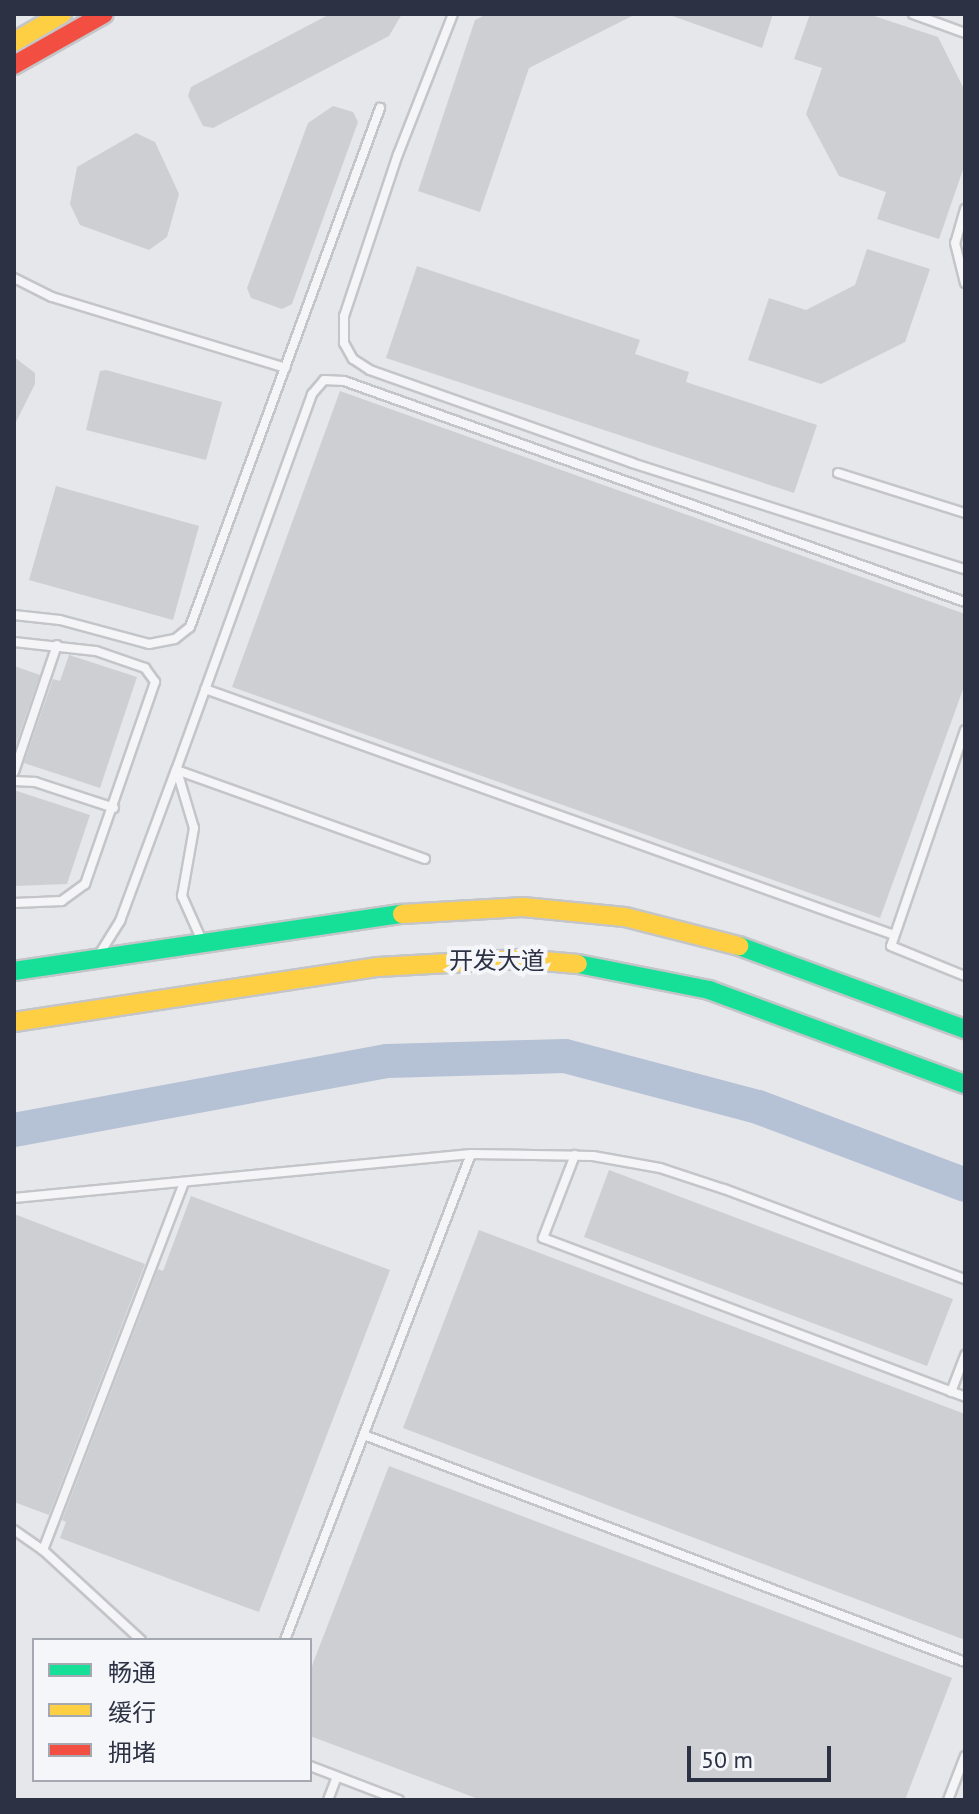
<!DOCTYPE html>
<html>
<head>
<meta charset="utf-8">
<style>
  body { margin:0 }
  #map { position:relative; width:979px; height:1814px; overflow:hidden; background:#e6e7ea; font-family:"PT Sans","Noto Sans SC",sans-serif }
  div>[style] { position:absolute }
  .river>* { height:34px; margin:-17px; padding:0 17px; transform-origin:17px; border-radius:17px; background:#b5c1d4 }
  .building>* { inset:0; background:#cecfd2 }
  .roads { filter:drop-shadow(2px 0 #c4c5c8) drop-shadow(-2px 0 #c4c5c8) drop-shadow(0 2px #c4c5c8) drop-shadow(0 -2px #c4c5c8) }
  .lane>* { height:8px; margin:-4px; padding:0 4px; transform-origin:4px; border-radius:4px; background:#f5f5f7 }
  .fast>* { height:18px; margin:-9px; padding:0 9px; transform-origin:9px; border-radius:9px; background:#16e098 }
  .slow>* { height:18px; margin:-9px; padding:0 9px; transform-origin:9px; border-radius:9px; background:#ffcf43 }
  .jam>* { height:18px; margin:-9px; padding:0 9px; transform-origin:9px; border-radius:9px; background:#f24e42 }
  span { translate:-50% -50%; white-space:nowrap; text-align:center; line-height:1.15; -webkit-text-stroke:8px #f4f6f9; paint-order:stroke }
  .street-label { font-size:24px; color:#2c3244 }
  .frame { position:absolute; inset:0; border:16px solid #2c3244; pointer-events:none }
  .legend { position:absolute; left:32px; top:1638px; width:280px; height:144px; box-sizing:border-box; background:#f4f6f9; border:2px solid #a4a8b1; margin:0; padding:10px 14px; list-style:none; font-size:24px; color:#2c3244 }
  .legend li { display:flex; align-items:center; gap:16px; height:40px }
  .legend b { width:40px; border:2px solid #a4a8b1 }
  .scale { position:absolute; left:687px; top:1746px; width:144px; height:36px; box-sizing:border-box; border:4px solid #2c3244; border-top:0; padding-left:10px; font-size:24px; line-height:28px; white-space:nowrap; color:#2c3244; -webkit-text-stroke:6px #f4f6f9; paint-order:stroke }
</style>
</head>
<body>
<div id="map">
  <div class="river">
    <i style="left:14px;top:1130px;width:379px;rotate:-10.5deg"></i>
    <i style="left:387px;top:1061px;width:178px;rotate:-1.6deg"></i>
    <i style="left:565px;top:1056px;width:200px;rotate:14.8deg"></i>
    <i style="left:758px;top:1107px;width:221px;rotate:20.6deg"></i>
  </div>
  <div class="building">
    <i style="clip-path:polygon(330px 14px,402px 14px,389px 36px,213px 128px,203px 126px,188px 96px,191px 87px)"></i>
    <i style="clip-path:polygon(487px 14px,636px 14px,529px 68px,480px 212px,418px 191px,475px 20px)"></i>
    <i style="clip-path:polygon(667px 14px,773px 14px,762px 48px)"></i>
    <i style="clip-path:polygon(810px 14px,868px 14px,938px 37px,965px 91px,965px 164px,939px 239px,877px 219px,886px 192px,839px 176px,806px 114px,822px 68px,794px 59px)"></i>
    <i style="clip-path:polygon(333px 106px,353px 112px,358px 122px,292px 304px,282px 309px,251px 298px,247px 288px,308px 123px)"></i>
    <i style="clip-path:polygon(136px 133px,155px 142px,179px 194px,167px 237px,149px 250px,80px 225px,70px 204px,77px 167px)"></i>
    <i style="clip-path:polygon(867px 249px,930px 269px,905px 342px,821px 384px,748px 360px,769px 298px,806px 310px,855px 285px)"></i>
    <i style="clip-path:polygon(417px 266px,640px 340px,635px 354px,689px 372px,686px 382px,817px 425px,794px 493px,386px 358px)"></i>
    <i style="clip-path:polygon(14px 357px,35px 373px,35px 384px,14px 426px)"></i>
    <i style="clip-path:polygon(106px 370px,222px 402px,206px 460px,86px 430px,100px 371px)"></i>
    <i style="clip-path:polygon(340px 391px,965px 614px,965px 684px,880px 918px,232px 687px)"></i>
    <i style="clip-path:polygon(56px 486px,199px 526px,173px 620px,29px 580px)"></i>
    <i style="clip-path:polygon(69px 655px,137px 677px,100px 788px,24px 763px,53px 679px,60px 681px)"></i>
    <i style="clip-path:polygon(14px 666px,40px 675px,14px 750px)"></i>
    <i style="clip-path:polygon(14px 790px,90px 815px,67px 884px,14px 886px)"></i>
    <i style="clip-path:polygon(609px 1170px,953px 1299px,927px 1366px,584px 1237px)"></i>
    <i style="clip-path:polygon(191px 1196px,390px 1270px,259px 1612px,60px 1538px,66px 1522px,62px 1520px,158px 1269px,163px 1271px)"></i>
    <i style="clip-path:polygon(14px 1214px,145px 1264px,49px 1515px,14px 1502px)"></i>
    <i style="clip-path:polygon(479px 1230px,965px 1414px,965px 1640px,403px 1428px)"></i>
    <i style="clip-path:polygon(389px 1466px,952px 1678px,905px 1800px,481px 1800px,310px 1736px,310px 1671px)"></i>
  </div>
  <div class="roads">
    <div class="lane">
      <i style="left:453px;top:14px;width:150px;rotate:111.4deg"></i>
      <i style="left:398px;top:154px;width:171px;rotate:108.4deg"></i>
      <i style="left:344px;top:316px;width:27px;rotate:90deg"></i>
      <i style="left:344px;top:343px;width:18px;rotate:61deg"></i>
      <i style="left:353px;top:359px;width:20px;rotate:33deg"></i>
      <i style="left:370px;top:370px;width:278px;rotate:19.5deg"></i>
      <i style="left:632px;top:463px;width:349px;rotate:17.7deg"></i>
      <i style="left:913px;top:14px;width:55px;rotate:20.1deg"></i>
      <i style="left:965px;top:209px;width:35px;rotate:106deg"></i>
      <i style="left:955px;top:243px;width:41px;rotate:76deg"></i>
      <i style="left:14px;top:278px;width:42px;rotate:26.6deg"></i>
      <i style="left:52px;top:297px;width:244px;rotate:16.9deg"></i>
      <i style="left:838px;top:473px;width:133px;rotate:17.5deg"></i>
      <i style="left:14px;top:615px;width:46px;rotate:6.2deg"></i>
      <i style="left:60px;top:620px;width:92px;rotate:15.1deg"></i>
      <i style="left:149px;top:644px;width:26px;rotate:-11deg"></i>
      <i style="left:175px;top:639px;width:19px;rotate:-39deg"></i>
      <i style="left:190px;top:627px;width:553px;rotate:-69.89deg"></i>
      <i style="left:14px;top:642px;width:82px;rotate:6.3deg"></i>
      <i style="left:96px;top:651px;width:52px;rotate:19.1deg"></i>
      <i style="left:145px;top:668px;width:17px;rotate:54deg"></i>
      <i style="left:155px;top:682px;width:214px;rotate:109.1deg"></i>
      <i style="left:85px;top:884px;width:29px;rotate:144deg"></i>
      <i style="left:62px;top:901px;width:48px;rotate:177.6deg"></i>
      <i style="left:205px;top:689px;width:728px;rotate:19.65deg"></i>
      <i style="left:965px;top:730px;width:228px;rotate:108.9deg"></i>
      <i style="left:891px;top:946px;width:80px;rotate:22.1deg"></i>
      <i style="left:177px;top:771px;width:59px;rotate:73.4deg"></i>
      <i style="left:194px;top:828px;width:69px;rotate:100deg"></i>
      <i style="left:182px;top:896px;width:49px;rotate:66deg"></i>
      <i style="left:14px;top:772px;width:134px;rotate:-71.3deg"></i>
      <i style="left:14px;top:781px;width:21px;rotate:3deg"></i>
      <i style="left:35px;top:782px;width:83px;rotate:18.2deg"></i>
      <i style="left:425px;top:859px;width:264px;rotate:-160.3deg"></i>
      <i style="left:176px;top:770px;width:400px;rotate:-70.1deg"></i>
      <i style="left:312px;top:394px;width:18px;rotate:-49deg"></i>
      <i style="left:324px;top:380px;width:20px;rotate:3deg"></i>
      <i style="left:344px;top:381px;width:659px;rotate:19.59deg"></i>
      <i style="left:100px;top:953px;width:38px;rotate:-58deg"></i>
      <i style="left:120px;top:921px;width:161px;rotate:-69.7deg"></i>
      <i style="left:575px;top:1155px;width:89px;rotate:111.1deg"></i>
      <i style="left:543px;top:1238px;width:451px;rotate:20.6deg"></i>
      <i style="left:14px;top:1198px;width:459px;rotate:-5.5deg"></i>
      <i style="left:471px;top:1154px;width:122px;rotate:0.9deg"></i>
      <i style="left:593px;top:1156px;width:68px;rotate:10.2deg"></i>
      <i style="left:660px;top:1168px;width:67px;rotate:18.2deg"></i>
      <i style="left:724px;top:1189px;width:257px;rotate:20.5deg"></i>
      <i style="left:951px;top:1392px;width:40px;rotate:-69deg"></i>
      <i style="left:364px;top:1435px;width:642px;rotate:20.69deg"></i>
      <i style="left:14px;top:1530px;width:35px;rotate:35deg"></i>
      <i style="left:43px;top:1550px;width:133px;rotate:42.6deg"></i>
      <i style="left:43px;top:1550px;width:394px;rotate:-69deg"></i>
      <i style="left:285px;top:1640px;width:520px;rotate:-69.06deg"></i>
      <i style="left:310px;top:1766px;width:95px;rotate:20.9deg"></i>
      <i style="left:328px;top:1800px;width:25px;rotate:-69deg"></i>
      <i style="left:948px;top:1800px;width:47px;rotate:-68.9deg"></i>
    </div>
    <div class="fast">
      <i style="left:739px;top:946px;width:241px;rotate:20.2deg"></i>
      <i style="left:578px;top:964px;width:134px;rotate:11.2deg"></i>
      <i style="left:709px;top:990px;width:273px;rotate:20.2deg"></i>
      <i style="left:14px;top:971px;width:392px;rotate:-8.4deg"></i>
    </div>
    <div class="slow">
      <i style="left:14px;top:42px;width:56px;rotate:-30.3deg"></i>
      <i style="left:402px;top:914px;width:121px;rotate:-3.3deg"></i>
      <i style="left:523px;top:907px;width:102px;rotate:5.6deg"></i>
      <i style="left:625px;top:917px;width:118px;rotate:14.3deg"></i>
      <i style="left:14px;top:1022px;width:368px;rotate:-8.6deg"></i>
      <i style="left:378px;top:967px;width:143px;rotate:-3.2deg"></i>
      <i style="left:521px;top:959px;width:57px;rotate:5deg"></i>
    </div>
    <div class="jam">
      <i style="left:14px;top:65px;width:103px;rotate:-29.5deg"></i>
    </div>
  </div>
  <div class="street-label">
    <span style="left:497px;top:961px">开发大道</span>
  </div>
  <div class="frame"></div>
  <ul class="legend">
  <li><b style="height:10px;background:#16e098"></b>畅通</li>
  <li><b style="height:10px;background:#ffcf43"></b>缓行</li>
  <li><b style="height:10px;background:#f24e42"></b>拥堵</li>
  </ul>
  <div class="scale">50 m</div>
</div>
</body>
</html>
